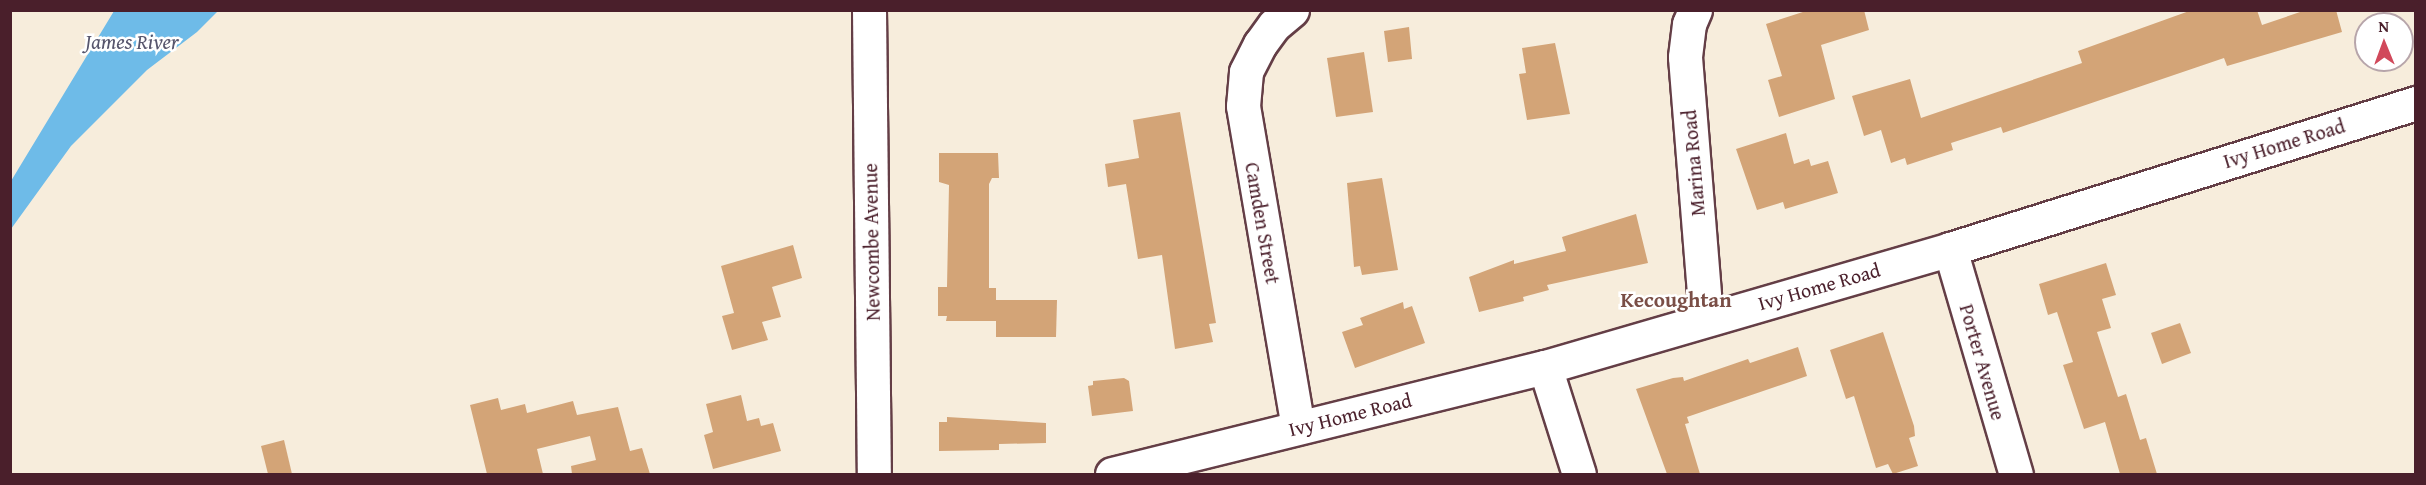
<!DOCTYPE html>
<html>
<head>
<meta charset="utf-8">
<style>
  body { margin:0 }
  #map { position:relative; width:2426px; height:485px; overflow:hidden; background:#f7eddc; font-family:"Gentium Book Plus",serif }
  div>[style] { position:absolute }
  .water>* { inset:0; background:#6ebbe8 }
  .building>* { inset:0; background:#d3a477 }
  .roads { filter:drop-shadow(2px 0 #643e46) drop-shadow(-2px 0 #643e46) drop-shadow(0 2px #643e46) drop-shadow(0 -2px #643e46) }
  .minor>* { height:33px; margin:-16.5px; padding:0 16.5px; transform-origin:16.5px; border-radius:16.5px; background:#fff }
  span { translate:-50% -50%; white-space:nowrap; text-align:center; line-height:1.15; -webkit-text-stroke:5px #fff; paint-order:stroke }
  .street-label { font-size:20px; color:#4a1f2b }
  .water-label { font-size:21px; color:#57566d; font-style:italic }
  .neighbourhood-label { font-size:21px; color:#7a4e46; font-weight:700 }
  .frame { position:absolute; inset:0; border:12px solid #4a1f2b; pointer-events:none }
  .north { position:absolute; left:2354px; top:12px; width:60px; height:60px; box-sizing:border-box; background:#fff; border:2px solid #b7a5aa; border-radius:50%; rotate:359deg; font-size:16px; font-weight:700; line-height:24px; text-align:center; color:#4a1f2b }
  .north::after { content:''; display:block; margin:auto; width:21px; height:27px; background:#d1495b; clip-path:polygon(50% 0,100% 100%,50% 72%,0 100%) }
</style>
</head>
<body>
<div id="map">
  <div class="water">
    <i style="clip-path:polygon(114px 11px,218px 11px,197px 32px,147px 70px,71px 146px,11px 229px,11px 181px)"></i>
  </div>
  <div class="building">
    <i style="clip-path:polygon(1809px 10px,1864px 10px,1869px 30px,1821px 45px,1835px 99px,1779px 117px,1768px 80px,1782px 76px,1766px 24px)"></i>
    <i style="clip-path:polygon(2192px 10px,2257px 10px,2262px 25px,2306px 10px,2336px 10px,2342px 32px,2227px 66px,2224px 58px,2003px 133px,2001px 127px,1951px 143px,1953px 150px,1907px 165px,1905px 158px,1891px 163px,1881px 130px,1864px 136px,1852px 96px,1910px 79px,1921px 118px,2082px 63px,2078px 51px)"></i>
    <i style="clip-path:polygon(1409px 27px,1412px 59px,1388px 62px,1384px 31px)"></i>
    <i style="clip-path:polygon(1555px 43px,1570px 114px,1527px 120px,1519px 74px,1526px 73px,1522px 48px)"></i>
    <i style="clip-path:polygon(1364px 52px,1373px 112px,1336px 117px,1327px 58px)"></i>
    <i style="clip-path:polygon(1180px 112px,1216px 323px,1209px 324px,1213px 342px,1175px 349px,1162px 255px,1138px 259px,1126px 184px,1108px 187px,1105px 164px,1139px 158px,1133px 120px)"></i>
    <i style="clip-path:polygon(1786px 133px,1794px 164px,1809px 159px,1811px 166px,1828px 161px,1838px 193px,1785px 209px,1783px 202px,1757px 210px,1736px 149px)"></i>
    <i style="clip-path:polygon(939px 153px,998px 153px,999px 178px,992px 178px,989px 184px,989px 288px,996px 288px,996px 321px,946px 321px,947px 316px,938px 316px,938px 287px,947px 287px,949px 185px,939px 182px)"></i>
    <i style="clip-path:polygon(1382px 178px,1398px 270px,1362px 275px,1360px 266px,1354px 267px,1347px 183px)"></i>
    <i style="clip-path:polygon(1636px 214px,1648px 263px,1547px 285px,1549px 290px,1523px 297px,1524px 301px,1479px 312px,1469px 277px,1514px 260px,1514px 264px,1566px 251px,1562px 237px)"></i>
    <i style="clip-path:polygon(793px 245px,802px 278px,772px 287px,781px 317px,762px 322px,768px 340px,732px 350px,722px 316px,734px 313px,721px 266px)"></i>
    <i style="clip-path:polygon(2106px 263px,2116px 295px,2102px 299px,2111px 328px,2097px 332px,2118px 397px,2126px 394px,2140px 440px,2146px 438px,2157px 474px,2120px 474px,2105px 422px,2084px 429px,2063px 365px,2073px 362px,2057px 312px,2048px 315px,2039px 284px)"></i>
    <i style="clip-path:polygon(996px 300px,1057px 300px,1056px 337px,996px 337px)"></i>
    <i style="clip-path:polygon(1403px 302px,1404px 309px,1412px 306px,1425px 343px,1355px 368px,1342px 332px,1363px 325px,1360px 318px)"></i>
    <i style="clip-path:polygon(2180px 323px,2191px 353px,2162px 364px,2151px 333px)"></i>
    <i style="clip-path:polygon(1883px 332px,1914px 426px,1915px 436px,1909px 438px,1918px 466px,1893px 474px,1888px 464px,1876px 468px,1854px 396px,1846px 399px,1830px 350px)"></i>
    <i style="clip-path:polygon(1798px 347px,1807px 376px,1687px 417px,1689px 423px,1685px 424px,1700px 474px,1667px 474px,1636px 389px,1673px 378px,1683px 377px,1684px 381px,1748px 359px,1750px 363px)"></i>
    <i style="clip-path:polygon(1124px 378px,1129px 381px,1133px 411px,1092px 416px,1088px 386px,1093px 385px,1093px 381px)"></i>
    <i style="clip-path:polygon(741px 395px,747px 421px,759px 418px,761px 426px,773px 423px,781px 451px,713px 469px,704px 435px,713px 432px,706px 404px)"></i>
    <i style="clip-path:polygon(498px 398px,501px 410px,525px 404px,527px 413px,573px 401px,577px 415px,618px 407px,630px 451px,642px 448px,650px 474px,572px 474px,571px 466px,596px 460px,590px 436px,537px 449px,543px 474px,487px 474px,470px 405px)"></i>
    <i style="clip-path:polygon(947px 417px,1046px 423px,1046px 443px,999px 444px,999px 450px,939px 451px,939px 422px,947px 422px)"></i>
    <i style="clip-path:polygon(284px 440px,292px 474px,268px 474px,261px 446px)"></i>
  </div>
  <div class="roads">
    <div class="minor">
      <i style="left:869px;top:10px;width:464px;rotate:89.4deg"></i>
      <i style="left:1292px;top:10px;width:23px;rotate:140deg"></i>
      <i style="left:1274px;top:25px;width:24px;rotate:126deg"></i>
      <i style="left:1260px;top:44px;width:31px;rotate:117deg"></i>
      <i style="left:1246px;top:72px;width:34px;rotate:95deg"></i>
      <i style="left:1243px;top:106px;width:326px;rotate:80.3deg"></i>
      <i style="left:1695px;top:10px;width:15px;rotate:113deg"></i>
      <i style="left:1689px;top:24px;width:33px;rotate:97deg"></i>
      <i style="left:1685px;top:57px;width:261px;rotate:85.4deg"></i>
      <i style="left:1950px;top:249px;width:234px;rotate:73.7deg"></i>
      <i style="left:1545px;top:367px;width:112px;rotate:72.4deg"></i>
      <i style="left:1112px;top:474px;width:446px;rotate:-13.9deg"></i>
      <i style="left:1545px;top:367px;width:422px;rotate:-16.2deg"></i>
      <i style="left:1950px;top:249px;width:488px;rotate:-17.4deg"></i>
    </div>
  </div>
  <div class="street-label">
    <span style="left:2284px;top:143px;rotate:-17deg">Ivy Home Road</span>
    <span style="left:1693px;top:163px;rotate:-95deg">Marina Road</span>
    <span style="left:1263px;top:223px;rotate:80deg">Camden Street</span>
    <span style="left:871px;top:242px;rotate:-91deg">Newcombe Avenue</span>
    <span style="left:1819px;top:286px;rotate:-16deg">Ivy Home Road</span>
    <span style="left:1983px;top:362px;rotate:74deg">Porter Avenue</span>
    <span style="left:1350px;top:414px;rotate:-14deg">Ivy Home Road</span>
  </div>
  <div class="water-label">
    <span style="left:132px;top:42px">James River</span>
  </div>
  <div class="neighbourhood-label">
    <span style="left:1676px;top:300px">Kecoughtan</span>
  </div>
  <div class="frame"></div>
  <div class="north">N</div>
</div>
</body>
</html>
